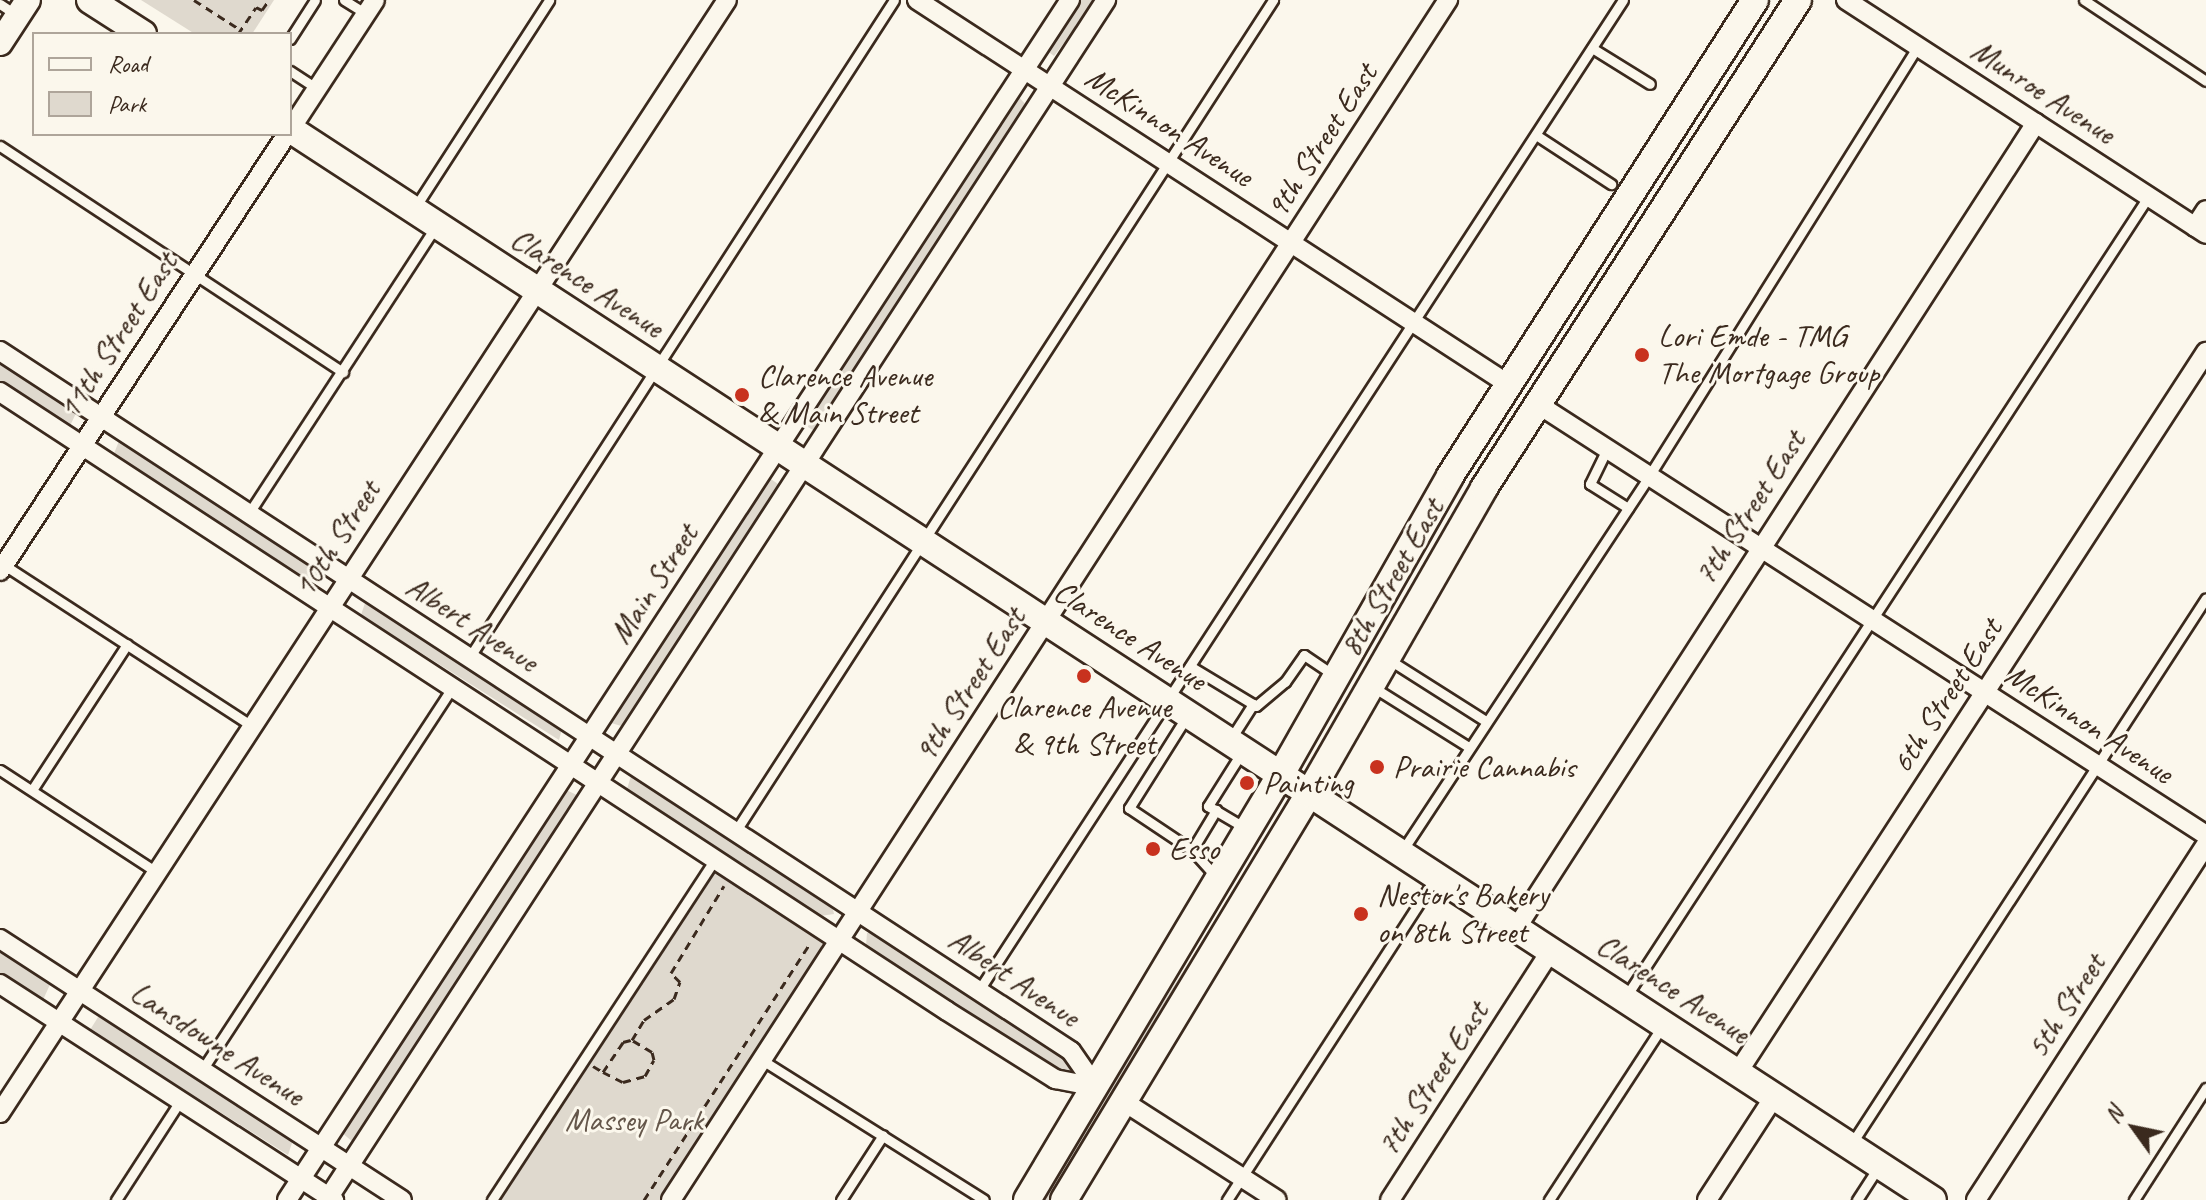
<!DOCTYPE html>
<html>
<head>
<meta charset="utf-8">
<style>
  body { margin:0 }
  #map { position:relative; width:2206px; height:1200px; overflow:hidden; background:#fbf7ec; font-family:Caveat,sans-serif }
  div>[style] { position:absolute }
  .green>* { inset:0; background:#dfd9ce }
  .path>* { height:3px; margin-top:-1.5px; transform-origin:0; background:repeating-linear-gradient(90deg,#3b2a1e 0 8px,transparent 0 14px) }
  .roads { filter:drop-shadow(2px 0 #3b2a1e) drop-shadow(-2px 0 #3b2a1e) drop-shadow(0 2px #3b2a1e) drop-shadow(0 -2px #3b2a1e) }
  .service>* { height:9px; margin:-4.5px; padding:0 4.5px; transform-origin:4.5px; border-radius:4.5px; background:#fbf7ec }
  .minor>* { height:18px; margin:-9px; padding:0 9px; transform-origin:9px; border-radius:9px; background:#fbf7ec }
  .tertiary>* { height:24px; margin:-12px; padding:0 12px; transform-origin:12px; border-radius:12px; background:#fbf7ec }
  .secondary>* { height:26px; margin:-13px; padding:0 13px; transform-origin:13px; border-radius:13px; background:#fbf7ec }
  .dots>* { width:22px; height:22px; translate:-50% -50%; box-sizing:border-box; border:4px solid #fbf7ec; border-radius:50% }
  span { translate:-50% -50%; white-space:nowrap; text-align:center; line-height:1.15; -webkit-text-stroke:6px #fbf7ec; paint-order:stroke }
  .street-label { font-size:32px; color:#3b2a1e }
  .poi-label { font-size:32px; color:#3b2a1e }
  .left { translate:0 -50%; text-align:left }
  .park-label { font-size:32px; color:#64564a }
  .legend { position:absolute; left:32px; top:32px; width:260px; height:104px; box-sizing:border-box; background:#fbf7ec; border:2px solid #aea59a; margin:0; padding:10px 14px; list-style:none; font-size:24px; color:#3b2a1e }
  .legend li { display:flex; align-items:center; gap:16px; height:40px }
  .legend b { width:40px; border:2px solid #aea59a }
  .north { position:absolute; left:2094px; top:1088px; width:80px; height:80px; -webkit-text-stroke:6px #fbf7ec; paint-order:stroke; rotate:303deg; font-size:22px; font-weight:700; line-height:32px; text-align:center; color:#3b2a1e }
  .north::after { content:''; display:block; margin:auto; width:28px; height:36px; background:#3b2a1e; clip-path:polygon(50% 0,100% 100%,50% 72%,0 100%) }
</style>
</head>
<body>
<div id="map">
  <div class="green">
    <i style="clip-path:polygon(141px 0,274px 0,252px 34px,195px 34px)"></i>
    <i style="clip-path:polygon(1076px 0,1096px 0,1054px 56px,1046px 50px)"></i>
    <i style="clip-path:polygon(1018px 96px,1027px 106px,816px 432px,800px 422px)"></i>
    <i style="clip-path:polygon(0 361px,77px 411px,70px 426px,0 383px)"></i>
    <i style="clip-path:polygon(119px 441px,319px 570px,314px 583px,113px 456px)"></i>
    <i style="clip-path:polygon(768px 477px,785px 489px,625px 727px,611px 723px)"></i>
    <i style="clip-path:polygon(365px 603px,562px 729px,559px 740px,361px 615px)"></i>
    <i style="clip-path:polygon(631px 776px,832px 905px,834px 914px,820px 916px,627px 789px)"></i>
    <i style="clip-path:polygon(564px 789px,579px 796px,353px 1142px,341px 1132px)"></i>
    <i style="clip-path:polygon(716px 858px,839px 940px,672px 1200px,492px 1200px)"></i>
    <i style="clip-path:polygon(1218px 916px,1222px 919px,1151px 1046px,1051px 1200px,1038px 1200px)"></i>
    <i style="clip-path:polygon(867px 933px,875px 933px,1071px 1060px,1069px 1072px,1056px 1070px,866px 946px)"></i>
    <i style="clip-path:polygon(0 946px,52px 980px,43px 1000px,0 974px)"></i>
    <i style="clip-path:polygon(100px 1014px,293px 1140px,288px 1155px,90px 1030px)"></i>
  </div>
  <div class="path">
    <i style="left:194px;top:0;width:56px;rotate:32.6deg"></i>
    <i style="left:238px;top:34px;width:32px;rotate:-56deg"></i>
    <i style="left:256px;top:7px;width:7px;rotate:27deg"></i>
    <i style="left:262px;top:10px;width:12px;rotate:-55deg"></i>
    <i style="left:593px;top:1066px;width:12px;rotate:31deg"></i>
    <i style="left:603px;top:1072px;width:36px;rotate:-56deg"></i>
    <i style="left:623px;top:1042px;width:8px;rotate:-14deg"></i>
    <i style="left:603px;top:1072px;width:22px;rotate:27deg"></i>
    <i style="left:623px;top:1082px;width:23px;rotate:-15deg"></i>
    <i style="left:645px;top:1076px;width:18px;rotate:-61deg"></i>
    <i style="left:654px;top:1060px;width:8px;rotate:-104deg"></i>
    <i style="left:652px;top:1052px;width:23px;rotate:-149deg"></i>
    <i style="left:632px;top:1040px;width:23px;rotate:-59deg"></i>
    <i style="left:644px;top:1020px;width:37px;rotate:-35deg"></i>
    <i style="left:674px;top:999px;width:18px;rotate:-71deg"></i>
    <i style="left:680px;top:982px;width:13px;rotate:-135deg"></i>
    <i style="left:671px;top:973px;width:102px;rotate:-58.7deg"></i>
    <i style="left:644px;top:1200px;width:307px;rotate:-57.1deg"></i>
  </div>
  <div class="roads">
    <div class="service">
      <i style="left:344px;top:0;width:26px;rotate:32deg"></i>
      <i style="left:2084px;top:0;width:146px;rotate:33.6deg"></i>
      <i style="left:0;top:4px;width:18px;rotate:34deg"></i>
      <i style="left:290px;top:39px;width:46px;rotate:-57.3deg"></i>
      <i style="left:1592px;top:48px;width:68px;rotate:31.8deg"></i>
      <i style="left:290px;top:71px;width:33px;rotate:33deg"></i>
      <i style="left:1536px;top:135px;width:90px;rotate:33.2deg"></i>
      <i style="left:0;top:146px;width:411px;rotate:33.4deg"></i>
      <i style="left:414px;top:209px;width:249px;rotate:-57.1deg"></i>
      <i style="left:1607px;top:449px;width:39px;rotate:116deg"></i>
      <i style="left:1590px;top:484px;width:45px;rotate:32.3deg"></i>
      <i style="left:249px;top:513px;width:340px;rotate:-56.9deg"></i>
      <i style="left:4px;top:565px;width:293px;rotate:33deg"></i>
      <i style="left:469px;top:658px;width:783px;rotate:-57.14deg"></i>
      <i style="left:1388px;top:659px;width:114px;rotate:32.4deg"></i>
      <i style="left:1190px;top:666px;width:77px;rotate:31.2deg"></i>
      <i style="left:1256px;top:706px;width:38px;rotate:-40deg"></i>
      <i style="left:1285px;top:682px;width:33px;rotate:-55deg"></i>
      <i style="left:1304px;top:655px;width:36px;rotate:34deg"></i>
      <i style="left:1373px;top:687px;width:111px;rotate:32.1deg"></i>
      <i style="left:1187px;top:716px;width:109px;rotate:122.2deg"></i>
      <i style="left:1129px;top:808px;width:76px;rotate:33.7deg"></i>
      <i style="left:1192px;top:850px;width:36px;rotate:48deg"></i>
      <i style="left:1230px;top:740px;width:43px;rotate:-57.4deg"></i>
      <i style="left:1242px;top:752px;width:64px;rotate:122.2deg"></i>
      <i style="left:1208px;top:806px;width:45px;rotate:30.5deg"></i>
      <i style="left:0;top:770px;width:185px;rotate:33.1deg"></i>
      <i style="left:32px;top:790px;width:174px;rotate:-56.9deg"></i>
      <i style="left:735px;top:832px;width:991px;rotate:-57.11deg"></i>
      <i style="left:1192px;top:850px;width:47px;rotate:-59deg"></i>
      <i style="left:1402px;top:851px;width:449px;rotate:-56.6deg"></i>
      <i style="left:1649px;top:476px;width:507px;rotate:-57.97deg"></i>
      <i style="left:979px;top:990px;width:1181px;rotate:-56.96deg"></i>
      <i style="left:1625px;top:998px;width:957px;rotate:-56.86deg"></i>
      <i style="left:762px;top:1060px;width:262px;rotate:32.2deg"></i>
      <i style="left:202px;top:1070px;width:459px;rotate:-56.8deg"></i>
      <i style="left:1850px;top:1146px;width:653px;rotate:-56.99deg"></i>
      <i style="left:116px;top:1200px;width:118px;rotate:-57.1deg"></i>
      <i style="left:492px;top:1200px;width:409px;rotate:-56.8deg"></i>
      <i style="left:841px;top:1200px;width:77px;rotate:-57.1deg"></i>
      <i style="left:1227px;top:1200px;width:385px;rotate:-57.1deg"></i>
      <i style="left:1549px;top:1200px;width:209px;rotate:-56.9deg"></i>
      <i style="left:1857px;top:1200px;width:40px;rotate:-57.1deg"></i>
      <i style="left:2134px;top:1200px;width:133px;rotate:-57.3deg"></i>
    </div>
    <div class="minor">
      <i style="left:917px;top:0;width:705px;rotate:33.01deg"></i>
      <i style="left:1846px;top:0;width:429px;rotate:33deg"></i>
      <i style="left:290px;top:130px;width:155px;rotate:-56.8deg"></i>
      <i style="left:2195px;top:227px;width:20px;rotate:-57deg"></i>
      <i style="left:0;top:351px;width:1279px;rotate:33.17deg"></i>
      <i style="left:1071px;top:1051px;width:44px;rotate:55.2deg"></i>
      <i style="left:0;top:392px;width:1131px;rotate:33.17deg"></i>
      <i style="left:947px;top:1011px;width:128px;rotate:32.2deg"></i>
      <i style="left:1055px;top:1079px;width:42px;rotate:11deg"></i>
      <i style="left:1536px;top:403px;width:797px;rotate:32.81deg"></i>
      <i style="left:0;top:571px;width:523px;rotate:-56.71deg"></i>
      <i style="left:1517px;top:927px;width:957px;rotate:-57.16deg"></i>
      <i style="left:0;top:939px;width:479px;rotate:33deg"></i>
      <i style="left:0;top:984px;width:398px;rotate:32.9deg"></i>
      <i style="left:1738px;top:1072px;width:859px;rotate:-56.98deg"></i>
      <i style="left:1126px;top:1103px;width:179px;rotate:32.7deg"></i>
      <i style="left:0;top:1113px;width:1329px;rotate:-56.85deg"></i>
      <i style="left:287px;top:1200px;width:1433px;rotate:-56.88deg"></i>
      <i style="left:327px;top:1200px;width:1431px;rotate:-57.01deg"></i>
      <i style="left:671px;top:1200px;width:1430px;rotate:-57.08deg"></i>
      <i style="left:1390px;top:1200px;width:297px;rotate:-57.2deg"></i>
      <i style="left:1707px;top:1200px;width:123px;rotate:-57deg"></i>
      <i style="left:1976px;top:1200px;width:423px;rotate:-57.1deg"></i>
    </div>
    <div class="tertiary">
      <i style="left:0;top:43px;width:51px;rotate:-56.9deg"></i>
    </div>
    <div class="secondary">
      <i style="left:90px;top:0;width:63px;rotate:32.7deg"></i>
      <i style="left:290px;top:129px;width:1961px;rotate:33.1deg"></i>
      <i style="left:1027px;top:1200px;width:496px;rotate:-59.2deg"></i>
      <i style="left:1281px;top:774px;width:343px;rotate:-60.4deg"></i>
      <i style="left:1450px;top:476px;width:565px;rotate:-57.35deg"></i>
      <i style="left:1064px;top:1200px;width:474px;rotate:-58.9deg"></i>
      <i style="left:1309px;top:794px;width:353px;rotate:-60.2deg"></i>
      <i style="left:1484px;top:488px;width:580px;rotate:-57.24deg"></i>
    </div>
  </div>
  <div class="dots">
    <i style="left:1642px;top:355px;background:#c8321e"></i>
    <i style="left:742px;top:395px;background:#c8321e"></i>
    <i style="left:1084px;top:676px;background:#c8321e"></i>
    <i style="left:1377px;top:767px;background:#c8321e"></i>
    <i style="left:1247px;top:783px;background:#c8321e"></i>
    <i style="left:1153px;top:849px;background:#c8321e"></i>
    <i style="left:1361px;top:914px;background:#c8321e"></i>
  </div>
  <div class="street-label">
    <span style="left:2043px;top:92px;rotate:33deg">Munroe Avenue</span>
    <span style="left:1169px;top:127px;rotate:33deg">McKinnon Avenue</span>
    <span style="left:1322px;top:141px;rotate:-57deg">9th Street East</span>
    <span style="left:587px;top:283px;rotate:33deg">Clarence Avenue</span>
    <span style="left:118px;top:336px;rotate:-57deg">11th Street East</span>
    <span style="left:1750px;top:508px;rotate:-57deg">7th Street East</span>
    <span style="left:337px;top:539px;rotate:-57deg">10th Street</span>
    <span style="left:1392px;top:578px;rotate:-60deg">8th Street East</span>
    <span style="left:654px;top:584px;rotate:-57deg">Main Street</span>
    <span style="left:472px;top:624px;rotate:33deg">Albert Avenue</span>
    <span style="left:1130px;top:636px;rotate:33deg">Clarence Avenue</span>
    <span style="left:970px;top:685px;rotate:-57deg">9th Street East</span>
    <span style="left:1947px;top:696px;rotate:-57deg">6th Street East</span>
    <span style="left:2089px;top:724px;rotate:33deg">McKinnon Avenue</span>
    <span style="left:1014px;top:978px;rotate:34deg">Albert Avenue</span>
    <span style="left:1673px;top:989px;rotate:33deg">Clarence Avenue</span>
    <span style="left:2066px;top:1006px;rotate:-57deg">5th Street</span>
    <span style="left:217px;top:1044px;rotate:33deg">Lansdowne Avenue</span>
    <span style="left:1433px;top:1079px;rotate:-57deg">7th Street East</span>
  </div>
  <div class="poi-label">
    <span class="left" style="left:1658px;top:355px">Lori Emde - TMG<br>The Mortgage Group</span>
    <span class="left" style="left:758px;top:395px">Clarence Avenue<br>&amp; Main Street</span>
    <span style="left:1084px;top:726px">Clarence Avenue<br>&amp; 9th Street</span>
    <span class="left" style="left:1393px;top:767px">Prairie Cannabis</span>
    <span class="left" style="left:1263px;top:783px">Painting</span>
    <span class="left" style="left:1169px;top:849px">Esso</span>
    <span class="left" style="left:1377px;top:914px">Nestor's Bakery<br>on 8th Street</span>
  </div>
  <div class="park-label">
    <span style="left:634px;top:1120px">Massey Park</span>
  </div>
  <ul class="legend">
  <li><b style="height:10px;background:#fbf7ec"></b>Road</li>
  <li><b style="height:22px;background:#dfd9ce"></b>Park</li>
  </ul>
  <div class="north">N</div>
</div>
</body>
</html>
